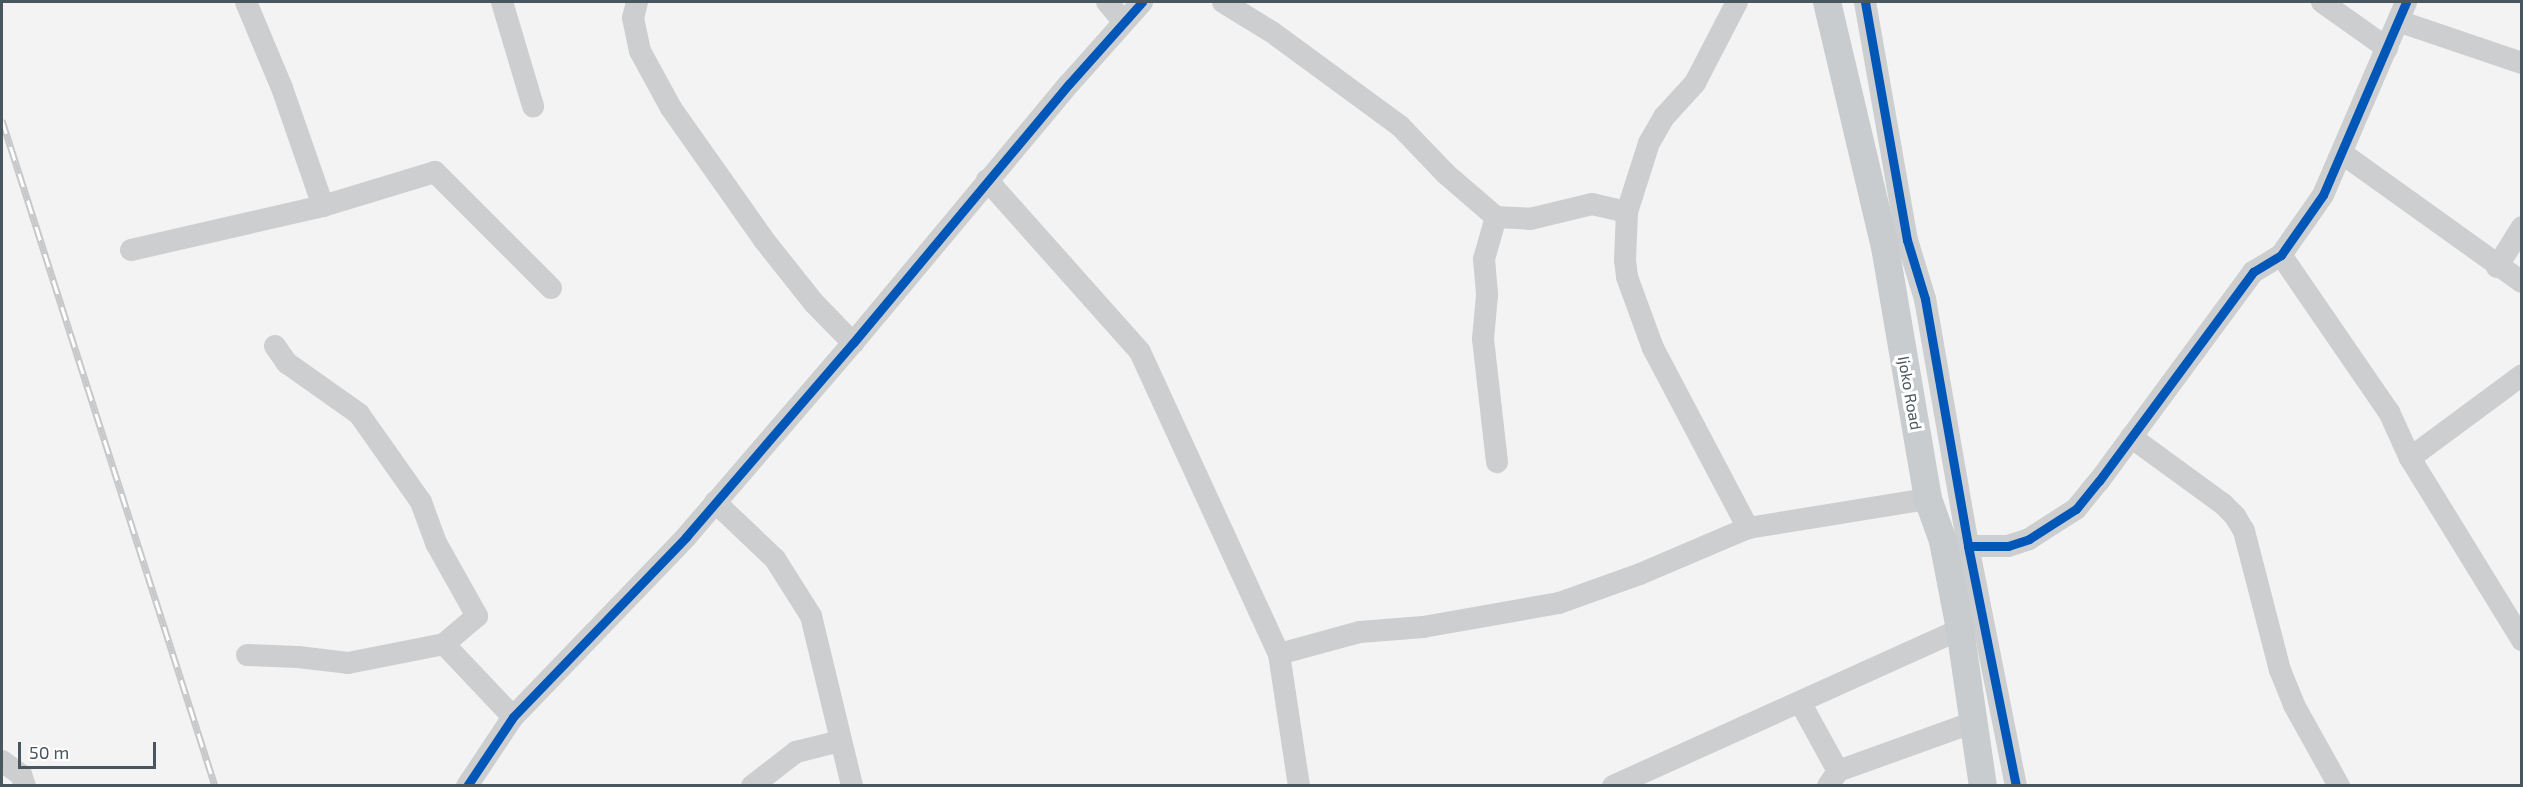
<!DOCTYPE html>
<html>
<head>
<meta charset="utf-8">
<style>
  body { margin:0 }
  #map { position:relative; width:2523px; height:787px; overflow:hidden; background:#f3f3f3; font-family:"Exo 2",sans-serif }
  div>[style] { position:absolute }
  .minor>* { height:22px; margin:-11px; padding:0 11px; transform-origin:11px; border-radius:11px; background:#ccced0 }
  .major>* { height:28px; margin:-14px; padding:0 14px; transform-origin:14px; border-radius:14px; background:#c8ccce }
  .rail>* { height:7px; margin-top:-3.5px; transform-origin:0; background:repeating-linear-gradient(90deg,#fff 0 14px,#c7c8ca 0 28px); box-sizing:border-box; border-block:2px solid #c7c8ca }
  .cycleway>* { height:9px; margin:-4.5px; padding:0 4.5px; transform-origin:4.5px; border-radius:4.5px; background:#0057b8 }
  span { translate:-50% -50%; white-space:nowrap; text-align:center; line-height:1.15; -webkit-text-stroke:6px #fff; paint-order:stroke }
  .street-label { font-size:16px; color:#4a565e }
  .frame { position:absolute; inset:0; border:3px solid #4a565e; pointer-events:none }
  .scale { position:absolute; left:18px; top:742px; width:138px; height:27px; box-sizing:border-box; border:3px solid #4a565e; border-top:0; padding-left:8px; font-size:18px; line-height:21px; white-space:nowrap; color:#4a565e; -webkit-text-stroke:4px #fff; paint-order:stroke }
</style>
</head>
<body>
<div id="map">
  <div class="minor">
    <i style="left:246px;top:2px;width:93px;rotate:67.3deg"></i>
    <i style="left:282px;top:88px;width:125px;rotate:70.8deg"></i>
    <i style="left:502px;top:2px;width:109px;rotate:73.4deg"></i>
    <i style="left:637px;top:2px;width:16px;rotate:104deg"></i>
    <i style="left:633px;top:18px;width:34px;rotate:78deg"></i>
    <i style="left:640px;top:51px;width:65px;rotate:61.5deg"></i>
    <i style="left:671px;top:108px;width:161px;rotate:54.8deg"></i>
    <i style="left:764px;top:240px;width:80px;rotate:51.6deg"></i>
    <i style="left:814px;top:303px;width:56px;rotate:45.7deg"></i>
    <i style="left:1107px;top:2px;width:25px;rotate:50deg"></i>
    <i style="left:1223px;top:2px;width:57px;rotate:31.5deg"></i>
    <i style="left:1272px;top:32px;width:159px;rotate:36.3deg"></i>
    <i style="left:1400px;top:126px;width:66px;rotate:46.2deg"></i>
    <i style="left:1446px;top:174px;width:66px;rotate:40.7deg"></i>
    <i style="left:1496px;top:217px;width:34px;rotate:3deg"></i>
    <i style="left:1530px;top:219px;width:64px;rotate:-13.6deg"></i>
    <i style="left:1592px;top:204px;width:36px;rotate:13deg"></i>
    <i style="left:1737px;top:2px;width:91px;rotate:117.4deg"></i>
    <i style="left:1695px;top:83px;width:46px;rotate:132.4deg"></i>
    <i style="left:1664px;top:117px;width:30px;rotate:120deg"></i>
    <i style="left:1649px;top:143px;width:72px;rotate:107.7deg"></i>
    <i style="left:1627px;top:212px;width:48px;rotate:92.4deg"></i>
    <i style="left:1625px;top:260px;width:17px;rotate:83deg"></i>
    <i style="left:1627px;top:277px;width:76px;rotate:69.9deg"></i>
    <i style="left:1653px;top:348px;width:204px;rotate:62.2deg"></i>
    <i style="left:1865px;top:2px;width:242px;rotate:80deg"></i>
    <i style="left:1907px;top:240px;width:62px;rotate:73deg"></i>
    <i style="left:1925px;top:299px;width:251px;rotate:80.1deg"></i>
    <i style="left:1968px;top:546px;width:245px;rotate:78.7deg"></i>
    <i style="left:2322px;top:2px;width:80px;rotate:35.3deg"></i>
    <i style="left:2398px;top:21px;width:131px;rotate:18.7deg"></i>
    <i style="left:2343px;top:154px;width:220px;rotate:35.6deg"></i>
    <i style="left:987px;top:180px;width:230px;rotate:48.3deg"></i>
    <i style="left:1140px;top:352px;width:332px;rotate:65.3deg"></i>
    <i style="left:1279px;top:654px;width:134px;rotate:81.4deg"></i>
    <i style="left:1496px;top:217px;width:44px;rotate:105.9deg"></i>
    <i style="left:1484px;top:259px;width:36px;rotate:85deg"></i>
    <i style="left:1487px;top:295px;width:44px;rotate:95.2deg"></i>
    <i style="left:1483px;top:339px;width:124px;rotate:83.5deg"></i>
    <i style="left:131px;top:250px;width:197px;rotate:-12.9deg"></i>
    <i style="left:323px;top:206px;width:117px;rotate:-16.9deg"></i>
    <i style="left:435px;top:172px;width:164px;rotate:45deg"></i>
    <i style="left:2281px;top:255px;width:191px;rotate:55.5deg"></i>
    <i style="left:2389px;top:412px;width:51px;rotate:65.5deg"></i>
    <i style="left:2410px;top:458px;width:214px;rotate:58.4deg"></i>
    <i style="left:2497px;top:267px;width:47px;rotate:-58deg"></i>
    <i style="left:275px;top:346px;width:21px;rotate:55deg"></i>
    <i style="left:287px;top:363px;width:88px;rotate:35.3deg"></i>
    <i style="left:359px;top:414px;width:108px;rotate:54.8deg"></i>
    <i style="left:421px;top:502px;width:44px;rotate:69.9deg"></i>
    <i style="left:436px;top:543px;width:84px;rotate:60.7deg"></i>
    <i style="left:477px;top:616px;width:43px;rotate:139.7deg"></i>
    <i style="left:2131px;top:437px;width:114px;rotate:36.1deg"></i>
    <i style="left:2223px;top:504px;width:17px;rotate:45deg"></i>
    <i style="left:2235px;top:516px;width:17px;rotate:59deg"></i>
    <i style="left:2244px;top:531px;width:144px;rotate:75.5deg"></i>
    <i style="left:2280px;top:670px;width:38px;rotate:68deg"></i>
    <i style="left:2294px;top:705px;width:93px;rotate:60.9deg"></i>
    <i style="left:2410px;top:458px;width:139px;rotate:-36.5deg"></i>
    <i style="left:715px;top:502px;width:83px;rotate:43.5deg"></i>
    <i style="left:775px;top:559px;width:67px;rotate:57.7deg"></i>
    <i style="left:811px;top:616px;width:175px;rotate:76.4deg"></i>
    <i style="left:1968px;top:546px;width:40px"></i>
    <i style="left:2008px;top:546px;width:22px;rotate:-18deg"></i>
    <i style="left:2029px;top:539px;width:56px;rotate:-32.6deg"></i>
    <i style="left:2076px;top:509px;width:36px;rotate:-51deg"></i>
    <i style="left:2099px;top:481px;width:260px;rotate:-53.6deg"></i>
    <i style="left:2253px;top:272px;width:33px;rotate:-31deg"></i>
    <i style="left:2281px;top:255px;width:73px;rotate:-55deg"></i>
    <i style="left:2323px;top:195px;width:210px;rotate:-66.7deg"></i>
    <i style="left:1279px;top:654px;width:84px;rotate:-15.2deg"></i>
    <i style="left:1360px;top:632px;width:63px;rotate:-4.5deg"></i>
    <i style="left:1423px;top:627px;width:138px;rotate:-10deg"></i>
    <i style="left:1559px;top:603px;width:86px;rotate:-19.7deg"></i>
    <i style="left:1640px;top:574px;width:117px;rotate:-23.1deg"></i>
    <i style="left:1748px;top:528px;width:182px;rotate:-9.2deg"></i>
    <i style="left:247px;top:655px;width:51px;rotate:2.2deg"></i>
    <i style="left:298px;top:657px;width:50px;rotate:6.8deg"></i>
    <i style="left:348px;top:663px;width:98px;rotate:-11.2deg"></i>
    <i style="left:444px;top:644px;width:100px;rotate:46.6deg"></i>
    <i style="left:1800px;top:702px;width:79px;rotate:61.2deg"></i>
    <i style="left:2px;top:761px;width:24px;rotate:36deg"></i>
    <i style="left:21px;top:775px;width:12px;rotate:70deg"></i>
    <i style="left:467px;top:786px;width:83px;rotate:-56.3deg"></i>
    <i style="left:513px;top:717px;width:250px;rotate:-46.1deg"></i>
    <i style="left:686px;top:537px;width:256px;rotate:-49.3deg"></i>
    <i style="left:853px;top:343px;width:337px;rotate:-50.2deg"></i>
    <i style="left:1069px;top:84px;width:110px;rotate:-48.3deg"></i>
    <i style="left:752px;top:786px;width:56px;rotate:-37.7deg"></i>
    <i style="left:796px;top:752px;width:45px;rotate:-14deg"></i>
    <i style="left:1613px;top:786px;width:381px;rotate:-24.3deg"></i>
    <i style="left:1828px;top:786px;width:18px;rotate:-56deg"></i>
    <i style="left:1838px;top:771px;width:145px;rotate:-19.8deg"></i>
  </div>
  <div class="major">
    <i style="left:1827px;top:2px;width:252px;rotate:76.7deg"></i>
    <i style="left:1885px;top:247px;width:256px;rotate:80.3deg"></i>
    <i style="left:1928px;top:499px;width:45px;rotate:70.3deg"></i>
    <i style="left:1943px;top:541px;width:90px;rotate:79.1deg"></i>
    <i style="left:1960px;top:629px;width:159px;rotate:81.7deg"></i>
  </div>
  <div class="rail">
    <i style="left:2px;top:120px;width:699px;rotate:72.26deg"></i>
  </div>
  <div class="cycleway">
    <i style="left:1865px;top:2px;width:242px;rotate:80deg"></i>
    <i style="left:1907px;top:240px;width:62px;rotate:73deg"></i>
    <i style="left:1925px;top:299px;width:251px;rotate:80.1deg"></i>
    <i style="left:1968px;top:546px;width:245px;rotate:78.7deg"></i>
    <i style="left:1968px;top:546px;width:40px"></i>
    <i style="left:2008px;top:546px;width:22px;rotate:-18deg"></i>
    <i style="left:2029px;top:539px;width:56px;rotate:-32.6deg"></i>
    <i style="left:2076px;top:509px;width:36px;rotate:-51deg"></i>
    <i style="left:2099px;top:481px;width:260px;rotate:-53.6deg"></i>
    <i style="left:2253px;top:272px;width:33px;rotate:-31deg"></i>
    <i style="left:2281px;top:255px;width:73px;rotate:-55deg"></i>
    <i style="left:2323px;top:195px;width:210px;rotate:-66.7deg"></i>
    <i style="left:467px;top:786px;width:83px;rotate:-56.3deg"></i>
    <i style="left:513px;top:717px;width:250px;rotate:-46.1deg"></i>
    <i style="left:686px;top:537px;width:256px;rotate:-49.3deg"></i>
    <i style="left:853px;top:343px;width:337px;rotate:-50.2deg"></i>
    <i style="left:1069px;top:84px;width:110px;rotate:-48.3deg"></i>
  </div>
  <div class="street-label">
    <span style="left:1910px;top:393px;rotate:80deg">Ijoko Road</span>
  </div>
  <div class="frame"></div>
  <div class="scale">50 m</div>
</div>
</body>
</html>
